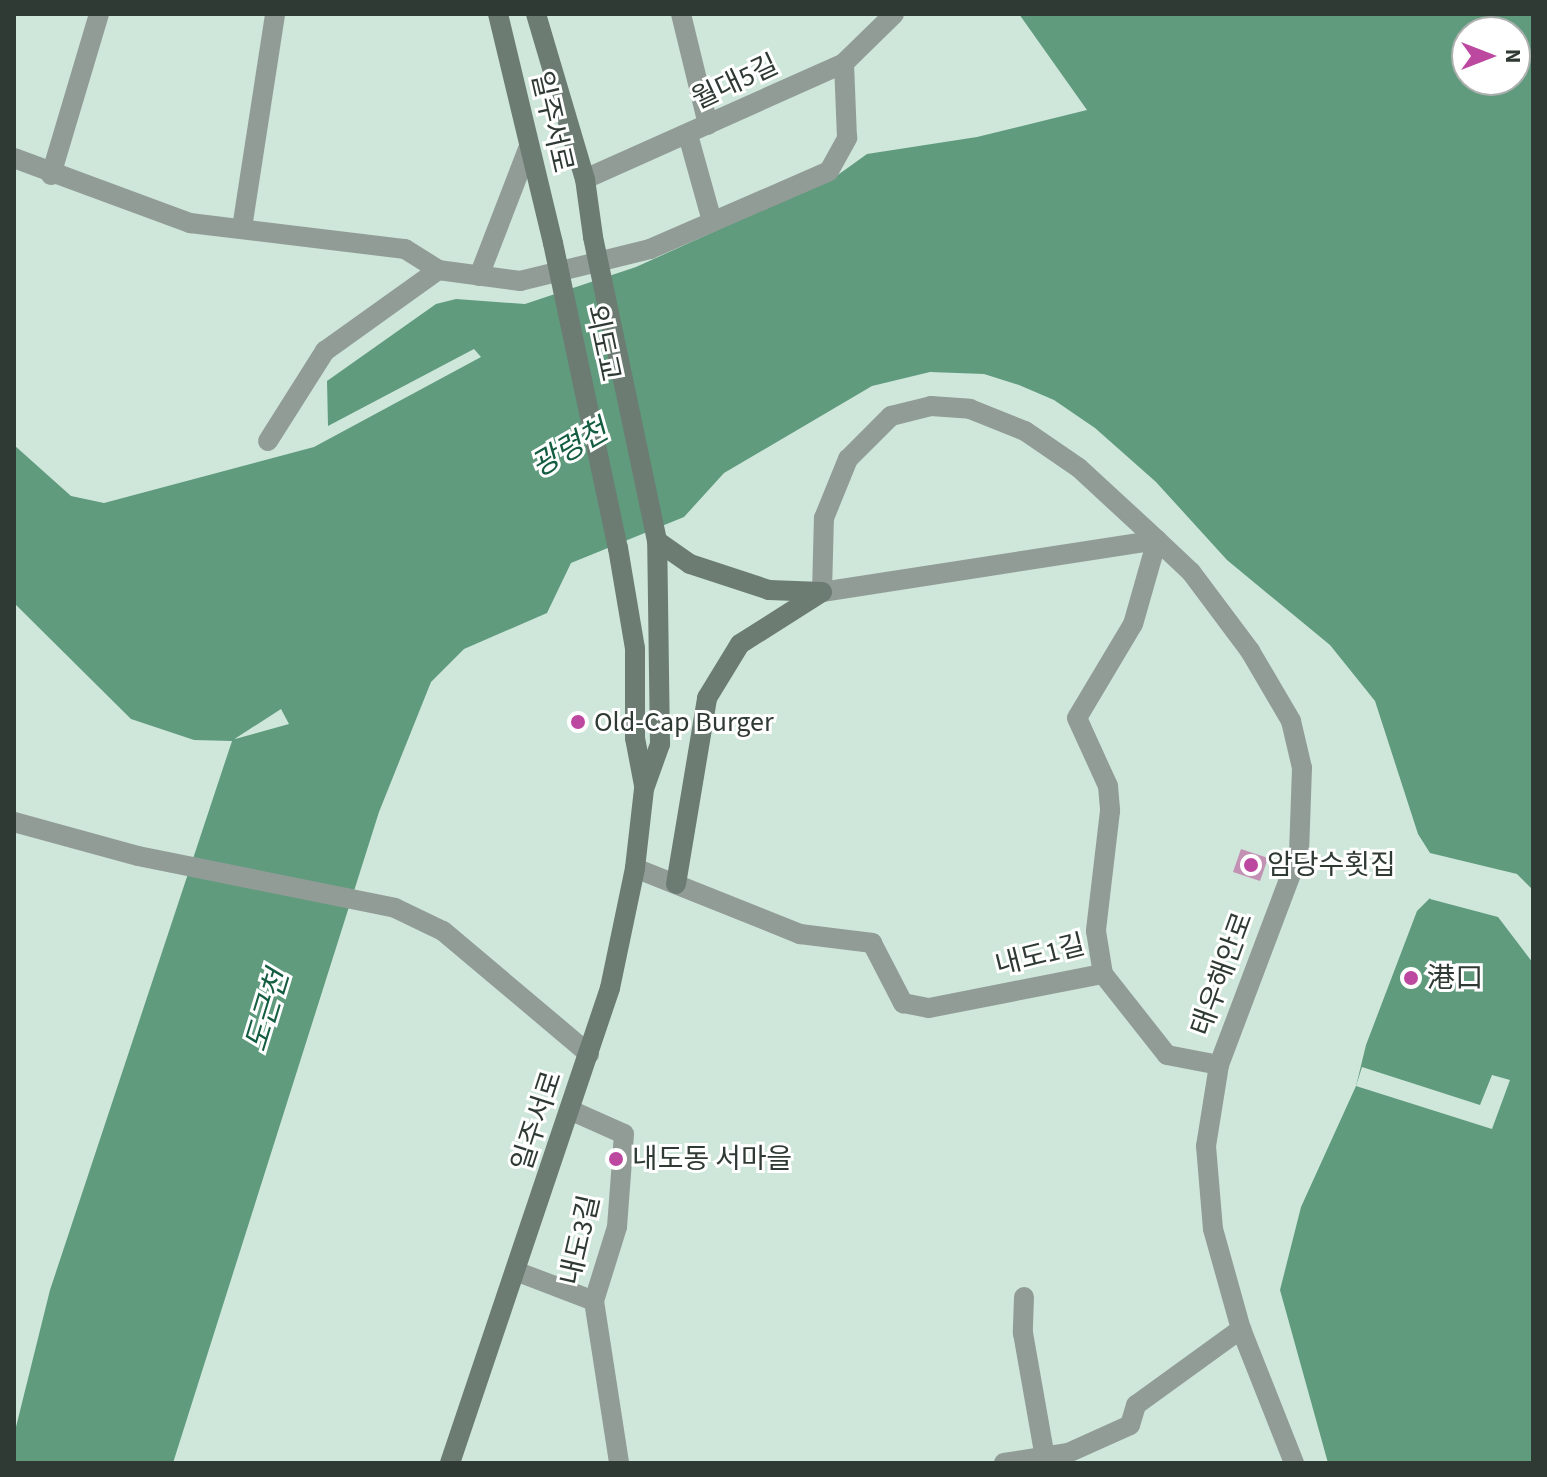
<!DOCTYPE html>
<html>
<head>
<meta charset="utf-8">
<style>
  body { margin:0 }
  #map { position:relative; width:1547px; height:1477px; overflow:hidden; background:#cee7da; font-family:"Source Sans 3","Noto Sans KR",sans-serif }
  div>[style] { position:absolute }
  .water>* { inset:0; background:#609b7e }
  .pier>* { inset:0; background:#cee7da }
  .building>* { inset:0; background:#c391b3 }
  .minor>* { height:20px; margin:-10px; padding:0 10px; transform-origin:10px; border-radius:10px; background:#929c97 }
  .tertiary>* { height:20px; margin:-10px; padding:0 10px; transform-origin:10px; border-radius:10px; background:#929c97 }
  .secondary>* { height:20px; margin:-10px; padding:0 10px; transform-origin:10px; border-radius:10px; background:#6c7c73 }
  .secondary-bridge>* { height:20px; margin:-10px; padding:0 10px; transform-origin:10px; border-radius:10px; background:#6c7c73 }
  .dots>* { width:22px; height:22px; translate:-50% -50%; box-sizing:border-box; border:4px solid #fff; border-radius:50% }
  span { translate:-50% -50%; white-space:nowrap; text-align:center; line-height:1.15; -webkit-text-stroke:6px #fff; paint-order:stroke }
  .street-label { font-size:28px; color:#303a34 }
  .poi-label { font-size:28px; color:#303a34 }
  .left { translate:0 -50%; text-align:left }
  .water-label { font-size:30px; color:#155d41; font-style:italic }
  .frame { position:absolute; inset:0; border:16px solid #303a34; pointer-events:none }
  .north { position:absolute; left:1451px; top:16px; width:80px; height:80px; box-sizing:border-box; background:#fff; border:2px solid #acb0ae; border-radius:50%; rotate:90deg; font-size:22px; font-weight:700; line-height:32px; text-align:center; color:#303a34 }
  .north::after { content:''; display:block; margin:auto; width:28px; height:36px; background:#bc48a0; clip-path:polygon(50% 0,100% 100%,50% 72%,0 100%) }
</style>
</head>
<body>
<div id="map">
  <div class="water">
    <i style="clip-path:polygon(evenodd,1019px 14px,1533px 14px,1533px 1463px,1328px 1463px,1280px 1290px,1301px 1207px,1356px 1086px,1366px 1045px,1417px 911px,1430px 898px,1430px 853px,1418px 834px,1375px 701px,1330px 645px,1227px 560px,1156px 482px,1095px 428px,1054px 400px,1019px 385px,984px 374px,930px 372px,872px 386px,724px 473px,684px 517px,571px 563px,547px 613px,464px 649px,431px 682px,379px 812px,173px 1463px,14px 1463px,14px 1435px,50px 1290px,232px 741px,194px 740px,131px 719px,14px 603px,14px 445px,71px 496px,104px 503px,314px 447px,481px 357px,474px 349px,328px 426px,327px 381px,436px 304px,456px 299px,525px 304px,636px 267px,835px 177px,867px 154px,977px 137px,1087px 110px,1019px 14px,1467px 32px,1515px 32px,1515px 80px,1467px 80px,1467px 32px,1019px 14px,281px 709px,289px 724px,235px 739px,236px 738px,281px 709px)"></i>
  </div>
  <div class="pier">
    <i style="clip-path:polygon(1430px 853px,1517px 874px,1533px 890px,1533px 963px,1498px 917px,1430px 899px)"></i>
    <i style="clip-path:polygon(1362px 1067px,1480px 1105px,1492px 1075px,1510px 1080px,1492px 1129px,1356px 1086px)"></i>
  </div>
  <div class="building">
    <i style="clip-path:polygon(1241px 849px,1268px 858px,1260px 881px,1233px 872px)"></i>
  </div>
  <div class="minor">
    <i style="left:681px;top:14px;width:114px;rotate:76.3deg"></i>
    <i style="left:688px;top:135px;width:89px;rotate:74.4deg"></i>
    <i style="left:14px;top:158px;width:188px;rotate:20.3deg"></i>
    <i style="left:190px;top:223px;width:217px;rotate:6.9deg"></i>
    <i style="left:405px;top:249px;width:39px;rotate:32deg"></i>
    <i style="left:438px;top:270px;width:83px;rotate:7.6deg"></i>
    <i style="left:520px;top:281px;width:134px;rotate:-13.8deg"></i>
    <i style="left:650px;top:249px;width:195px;rotate:-23.5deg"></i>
    <i style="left:829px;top:171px;width:38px;rotate:-61deg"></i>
    <i style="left:847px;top:138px;width:75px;rotate:-92.3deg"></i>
    <i style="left:51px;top:175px;width:168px;rotate:-73.4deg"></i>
    <i style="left:242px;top:228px;width:217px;rotate:-81.2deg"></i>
    <i style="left:479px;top:276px;width:136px;rotate:-68.9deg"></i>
    <i style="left:268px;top:441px;width:107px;rotate:-57.7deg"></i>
    <i style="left:325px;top:351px;width:139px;rotate:-35.6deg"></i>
    <i style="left:822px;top:592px;width:74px;rotate:-88.5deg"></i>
    <i style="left:824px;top:518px;width:64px;rotate:-67.9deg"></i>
    <i style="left:848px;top:459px;width:61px;rotate:-45deg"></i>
    <i style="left:891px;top:416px;width:41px;rotate:-14deg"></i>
    <i style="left:931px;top:406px;width:39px;rotate:4deg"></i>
    <i style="left:970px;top:409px;width:59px;rotate:21.8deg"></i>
    <i style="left:1025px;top:431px;width:65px;rotate:34.4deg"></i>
    <i style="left:1079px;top:468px;width:106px;rotate:42.7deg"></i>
    <i style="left:1157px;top:540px;width:87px;rotate:105.9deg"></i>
    <i style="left:1133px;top:624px;width:109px;rotate:120.8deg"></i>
    <i style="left:1077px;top:718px;width:75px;rotate:65.5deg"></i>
    <i style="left:1108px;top:786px;width:25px;rotate:85deg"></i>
    <i style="left:1110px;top:811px;width:121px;rotate:96.7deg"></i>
    <i style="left:1096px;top:931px;width:44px;rotate:80.8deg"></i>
    <i style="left:1103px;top:974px;width:103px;rotate:51.7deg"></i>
    <i style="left:1167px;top:1055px;width:53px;rotate:10.9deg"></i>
    <i style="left:14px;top:822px;width:129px;rotate:15.3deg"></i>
    <i style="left:138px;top:856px;width:262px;rotate:11.4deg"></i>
    <i style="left:395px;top:908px;width:53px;rotate:25.6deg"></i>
    <i style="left:443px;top:931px;width:191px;rotate:40.1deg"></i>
    <i style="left:635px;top:868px;width:178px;rotate:21.8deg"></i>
    <i style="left:800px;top:934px;width:73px;rotate:7.1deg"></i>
    <i style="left:872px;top:943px;width:68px;rotate:62.7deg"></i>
    <i style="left:903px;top:1003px;width:26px;rotate:11deg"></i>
    <i style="left:929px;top:1008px;width:177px;rotate:-11.1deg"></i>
    <i style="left:570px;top:1110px;width:59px;rotate:24deg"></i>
    <i style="left:624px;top:1134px;width:93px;rotate:94.3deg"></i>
    <i style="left:617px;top:1227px;width:77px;rotate:107.3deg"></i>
    <i style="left:594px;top:1301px;width:164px;rotate:81.2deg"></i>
    <i style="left:518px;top:1272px;width:81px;rotate:20.9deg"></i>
    <i style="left:1024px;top:1297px;width:36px;rotate:92deg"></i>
    <i style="left:1023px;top:1333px;width:132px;rotate:80deg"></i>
    <i style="left:1004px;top:1463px;width:65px;rotate:-8.9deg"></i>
    <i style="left:1068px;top:1453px;width:68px;rotate:-24.3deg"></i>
    <i style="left:1130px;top:1425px;width:21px;rotate:-73deg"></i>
    <i style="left:1136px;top:1405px;width:130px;rotate:-35.9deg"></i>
  </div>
  <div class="tertiary">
    <i style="left:585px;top:179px;width:284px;rotate:-24.1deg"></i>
    <i style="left:844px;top:63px;width:70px;rotate:-44.4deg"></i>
    <i style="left:822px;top:592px;width:339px;rotate:-8.8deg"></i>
    <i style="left:1157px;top:540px;width:47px;rotate:43.3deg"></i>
    <i style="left:1191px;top:572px;width:99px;rotate:53.2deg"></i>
    <i style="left:1250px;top:651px;width:81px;rotate:59.6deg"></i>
    <i style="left:1291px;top:721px;width:48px;rotate:76.8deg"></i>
    <i style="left:1302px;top:768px;width:85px;rotate:92deg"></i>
    <i style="left:1299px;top:853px;width:227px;rotate:110.7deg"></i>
    <i style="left:1219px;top:1065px;width:82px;rotate:99.1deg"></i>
    <i style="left:1206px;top:1146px;width:83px;rotate:85.2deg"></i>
    <i style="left:1213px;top:1229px;width:104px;rotate:74.4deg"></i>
    <i style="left:1241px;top:1329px;width:144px;rotate:68.4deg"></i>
  </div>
  <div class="secondary">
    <i style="left:498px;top:14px;width:236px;rotate:76.5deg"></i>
    <i style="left:536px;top:14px;width:172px;rotate:73.5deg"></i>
    <i style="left:585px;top:179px;width:59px;rotate:82.1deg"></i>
    <i style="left:657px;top:541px;width:40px;rotate:34.9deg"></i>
    <i style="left:690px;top:564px;width:83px;rotate:18.2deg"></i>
    <i style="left:769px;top:590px;width:53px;rotate:2.2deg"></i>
    <i style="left:618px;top:548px;width:101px;rotate:80.4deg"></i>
    <i style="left:635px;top:648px;width:90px;rotate:90deg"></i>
    <i style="left:635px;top:738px;width:48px;rotate:79.2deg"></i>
    <i style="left:676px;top:884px;width:189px;rotate:-80.5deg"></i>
    <i style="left:707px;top:698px;width:63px;rotate:-58.6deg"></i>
    <i style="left:740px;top:644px;width:97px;rotate:-32.4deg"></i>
    <i style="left:450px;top:1463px;width:501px;rotate:-71.38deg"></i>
    <i style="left:610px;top:988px;width:123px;rotate:-78.2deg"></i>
    <i style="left:635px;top:868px;width:80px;rotate:-83.5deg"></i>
    <i style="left:644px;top:789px;width:48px;rotate:-70.4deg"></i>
    <i style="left:660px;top:744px;width:203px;rotate:-90.8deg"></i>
  </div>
  <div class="secondary-bridge">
    <i style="left:593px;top:237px;width:311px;rotate:78.1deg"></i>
    <i style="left:553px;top:243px;width:312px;rotate:78deg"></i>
  </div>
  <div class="dots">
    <i style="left:578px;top:722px;background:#bc48a0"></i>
    <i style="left:1251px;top:865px;background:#bc48a0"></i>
    <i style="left:1411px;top:978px;background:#bc48a0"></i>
    <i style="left:616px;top:1159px;background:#bc48a0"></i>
  </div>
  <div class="street-label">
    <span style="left:735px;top:82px;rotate:-25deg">월대5길</span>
    <span style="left:552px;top:122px;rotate:77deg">일주서로</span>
    <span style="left:603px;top:343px;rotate:78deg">외도교</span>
    <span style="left:1040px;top:955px;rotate:-14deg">내도1길</span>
    <span style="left:1222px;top:974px;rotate:-70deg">태우해안로</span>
    <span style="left:537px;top:1121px;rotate:-72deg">일주서로</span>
    <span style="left:580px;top:1240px;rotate:-77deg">내도3길</span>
  </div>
  <div class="poi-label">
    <span class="left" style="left:594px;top:722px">Old-Cap Burger</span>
    <span class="left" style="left:1267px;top:865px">암당수횟집</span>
    <span class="left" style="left:1427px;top:978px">港口</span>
    <span class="left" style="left:632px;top:1159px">내도동 서마을</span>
  </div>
  <div class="water-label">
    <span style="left:570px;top:449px;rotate:-30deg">광령천</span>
    <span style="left:268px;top:1011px;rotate:-73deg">도근천</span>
  </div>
  <div class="frame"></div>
  <div class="north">N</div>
</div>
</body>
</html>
